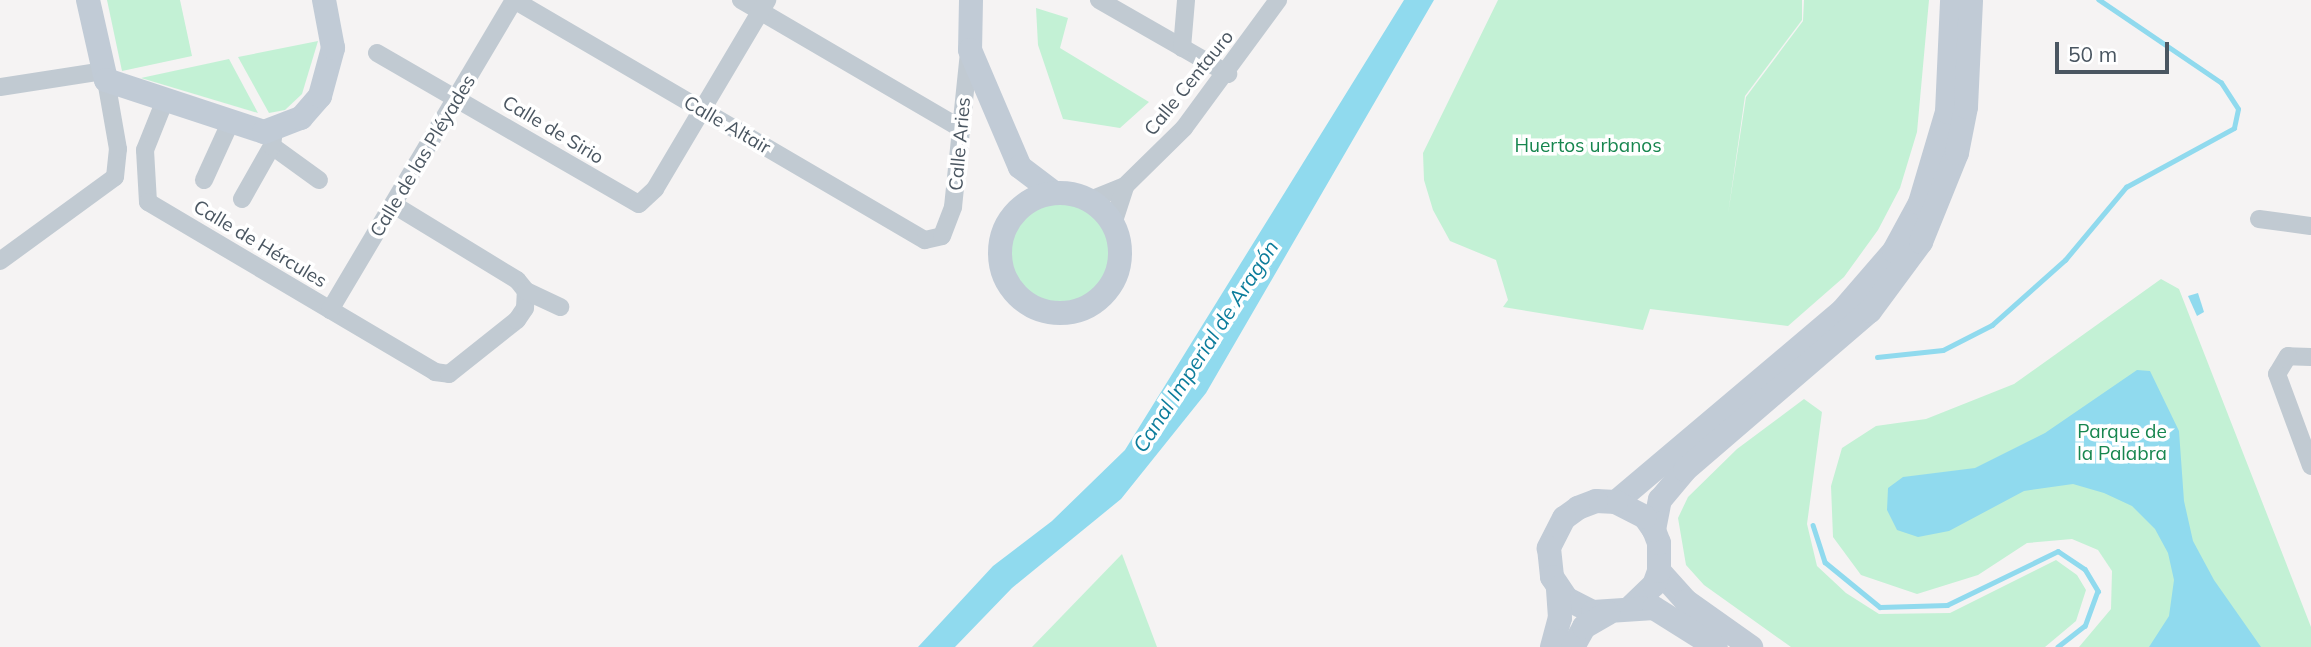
<!DOCTYPE html>
<html>
<head>
<meta charset="utf-8">
<style>
  body { margin:0 }
  #map { position:relative; width:2311px; height:647px; overflow:hidden; background:#f5f3f3; font-family:Mulish,sans-serif }
  div>[style] { position:absolute }
  .green>* { inset:0; background:#c3f1d5 }
  .round { border-radius:50% }
  .water>* { inset:0; background:#90daee }
  .stream>* { height:4.5px; margin:-2.25px; padding:0 2.25px; transform-origin:2.25px; border-radius:2.25px; background:#90daee }
  .street>* { height:18px; margin:-9px; padding:0 9px; transform-origin:9px; border-radius:9px; background:#c1cad2 }
  .secondary>* { height:24px; margin:-12px; padding:0 12px; transform-origin:12px; border-radius:12px; background:#c1cbd6 }
  .secondary>.ring { margin:-12px; padding:0; box-sizing:content-box; background:none; border:24px solid #c1cbd6; border-radius:50% }
  span { translate:-50% -50%; white-space:nowrap; text-align:center; line-height:1.15; -webkit-text-stroke:7px #fff; paint-order:stroke }
  .street-label { font-size:19px; color:#4a5661 }
  .park-label { font-size:19px; color:#17864f }
  .water-label { font-size:21px; color:#0c7c9b; font-style:italic }
  .scale { position:absolute; left:2055px; top:42px; width:114px; height:32px; box-sizing:border-box; border:4px solid #4a5661; border-top:0; padding-left:9px; font-size:21px; line-height:24px; white-space:nowrap; color:#4a5661; -webkit-text-stroke:5px #fff; paint-order:stroke }
</style>
</head>
<body>
<div id="map">
  <div class="green">
    <i style="clip-path:polygon(107px 0,180px 0,192px 56px,122px 71px)"></i>
    <i style="clip-path:polygon(1498px 0,1802px 0,1802px 20px,1745px 96px,1728px 214px,1746px 97px,1803px 21px,1804px 0,1929px 0,1917px 132px,1900px 188px,1878px 230px,1844px 277px,1788px 326px,1650px 309px,1643px 330px,1503px 307px,1508px 300px,1496px 260px,1450px 241px,1433px 210px,1424px 180px,1423px 153px)"></i>
    <i style="clip-path:polygon(1036px 8px,1068px 18px,1060px 48px,1149px 102px,1120px 128px,1063px 119px,1038px 45px)"></i>
    <i style="clip-path:polygon(318px 41px,302px 94px,285px 110px,269px 113px,238px 57px)"></i>
    <i style="clip-path:polygon(229px 59px,258px 113px,141px 78px)"></i>
    <i class="round" style="left:1007px;top:201px;width:102px;height:102px"></i>
    <i style="clip-path:polygon(2161px 279px,2179px 289px,2311px 627px,2311px 647px,2079px 647px,2111px 609px,2112px 571px,2098px 550px,2072px 539px,2027px 543px,1978px 575px,1917px 594px,1861px 575px,1833px 537px,1831px 486px,1842px 448px,1876px 426px,1926px 419px,2014px 384px)"></i>
    <i style="clip-path:polygon(1804px 399px,1822px 412px,1807px 524px,1817px 566px,1846px 593px,1879px 614px,1950px 613px,2056px 560px,2077px 575px,2086px 590px,2076px 621px,2045px 647px,1791px 647px,1704px 585px,1686px 565px,1678px 518px,1688px 497px,1737px 449px)"></i>
    <i style="clip-path:polygon(1122px 554px,1157px 647px,1032px 647px)"></i>
  </div>
  <div class="water">
    <i style="clip-path:polygon(1404px 0,1434px 0,1206px 393px,1121px 499px,1012px 588px,955px 647px,918px 647px,993px 566px,1052px 521px,1125px 450px)"></i>
    <i style="clip-path:polygon(2198px 293px,2204px 312px,2197px 316px,2188px 296px)"></i>
    <i style="clip-path:polygon(2137px 370px,2150px 371px,2179px 431px,2184px 501px,2193px 541px,2214px 580px,2261px 647px,2149px 647px,2169px 616px,2174px 580px,2168px 553px,2155px 529px,2132px 506px,2104px 493px,2073px 484px,2024px 491px,1949px 531px,1918px 537px,1897px 530px,1887px 510px,1888px 488px,1903px 477px,1975px 468px,2045px 433px)"></i>
  </div>
  <div class="stream">
    <i style="left:1877px;top:357px;width:66px;rotate:-6.1deg"></i>
    <i style="left:1943px;top:350px;width:55px;rotate:-27deg"></i>
    <i style="left:1992px;top:325px;width:98px;rotate:-41.7deg"></i>
    <i style="left:2065px;top:260px;width:95px;rotate:-50.1deg"></i>
    <i style="left:2126px;top:187px;width:123px;rotate:-28.6deg"></i>
    <i style="left:2234px;top:128px;width:19px;rotate:-78deg"></i>
    <i style="left:2238px;top:109px;width:31px;rotate:-123deg"></i>
    <i style="left:2221px;top:83px;width:148px;rotate:-145.8deg"></i>
    <i style="left:1813px;top:525px;width:39px;rotate:72deg"></i>
    <i style="left:1825px;top:562px;width:71px;rotate:39.3deg"></i>
    <i style="left:1880px;top:607px;width:67px;rotate:-1.7deg"></i>
    <i style="left:1947px;top:605px;width:123px;rotate:-25.9deg"></i>
    <i style="left:2058px;top:551px;width:32px;rotate:34deg"></i>
    <i style="left:2085px;top:569px;width:26px;rotate:59deg"></i>
    <i style="left:2098px;top:591px;width:37px;rotate:110deg"></i>
    <i style="left:2085px;top:626px;width:34px;rotate:142deg"></i>
  </div>
  <div class="street">
    <i style="left:741px;top:0;width:256px;rotate:30.3deg"></i>
    <i style="left:1099px;top:0;width:149px;rotate:29.8deg"></i>
    <i style="left:1182px;top:48px;width:48px;rotate:-85.2deg"></i>
    <i style="left:377px;top:53px;width:302px;rotate:30deg"></i>
    <i style="left:639px;top:204px;width:22px;rotate:-43deg"></i>
    <i style="left:655px;top:189px;width:220px;rotate:-59.3deg"></i>
    <i style="left:0;top:87px;width:104px;rotate:-8.8deg"></i>
    <i style="left:165px;top:100px;width:54px;rotate:111.8deg"></i>
    <i style="left:145px;top:150px;width:52px;rotate:86.7deg"></i>
    <i style="left:148px;top:202px;width:334px;rotate:30.6deg"></i>
    <i style="left:435px;top:372px;width:14px;rotate:8deg"></i>
    <i style="left:449px;top:374px;width:87px;rotate:-38.5deg"></i>
    <i style="left:517px;top:320px;width:14px;rotate:-56deg"></i>
    <i style="left:525px;top:308px;width:17px;rotate:-87deg"></i>
    <i style="left:526px;top:291px;width:14px;rotate:-129deg"></i>
    <i style="left:517px;top:280px;width:144px;rotate:-148.6deg"></i>
    <i style="left:272px;top:146px;width:58px;rotate:35.9deg"></i>
    <i style="left:204px;top:180px;width:63px;rotate:-65.5deg"></i>
    <i style="left:242px;top:199px;width:61px;rotate:-60.5deg"></i>
    <i style="left:272px;top:146px;width:16px;rotate:-83deg"></i>
    <i style="left:1090px;top:200px;width:38px;rotate:-22deg"></i>
    <i style="left:1125px;top:186px;width:83px;rotate:-44.5deg"></i>
    <i style="left:1184px;top:128px;width:159px;rotate:-53.7deg"></i>
    <i style="left:2259px;top:219px;width:52px;rotate:7.7deg"></i>
    <i style="left:1113px;top:224px;width:40px;rotate:-72deg"></i>
    <i style="left:0;top:261px;width:142px;rotate:-36.1deg"></i>
    <i style="left:115px;top:177px;width:28px;rotate:-84deg"></i>
    <i style="left:118px;top:149px;width:70px;rotate:-99.9deg"></i>
    <i style="left:526px;top:291px;width:38px;rotate:25deg"></i>
    <i style="left:330px;top:310px;width:360px;rotate:-59.3deg"></i>
    <i style="left:514px;top:0;width:476px;rotate:30.3deg"></i>
    <i style="left:925px;top:240px;width:17px;rotate:-13deg"></i>
    <i style="left:942px;top:236px;width:31px;rotate:-69deg"></i>
    <i style="left:953px;top:207px;width:157px;rotate:-84.1deg"></i>
    <i style="left:2311px;top:357px;width:23px;rotate:-178deg"></i>
    <i style="left:2288px;top:356px;width:21px;rotate:121deg"></i>
    <i style="left:2277px;top:374px;width:98px;rotate:69.7deg"></i>
  </div>
  <div class="secondary">
    <i style="left:88px;top:0;width:82px;rotate:77.3deg"></i>
    <i style="left:106px;top:80px;width:166px;rotate:18.2deg"></i>
    <i style="left:264px;top:132px;width:40px;rotate:-21deg"></i>
    <i style="left:301px;top:118px;width:29px;rotate:-49deg"></i>
    <i style="left:320px;top:96px;width:50px;rotate:-74.8deg"></i>
    <i style="left:333px;top:48px;width:49px;rotate:-100.6deg"></i>
    <i style="left:971px;top:0;width:50px;rotate:91.1deg"></i>
    <i style="left:970px;top:50px;width:127px;rotate:66.9deg"></i>
    <i style="left:1020px;top:167px;width:41px;rotate:37.1deg"></i>
    <i class="ring" style="left:1000px;top:193px;width:96px;height:96px"></i>
    <i style="left:1616px;top:502px;width:296px;rotate:-40.2deg"></i>
    <i style="left:1842px;top:311px;width:79px;rotate:-49.1deg"></i>
    <i style="left:1894px;top:251px;width:55px;rotate:-61.6deg"></i>
    <i style="left:1920px;top:203px;width:95px;rotate:-73.5deg"></i>
    <i style="left:1947px;top:112px;width:112px;rotate:-87.4deg"></i>
    <i style="left:1654px;top:530px;width:31px;rotate:-79deg"></i>
    <i style="left:1660px;top:500px;width:39px;rotate:-50deg"></i>
    <i style="left:1685px;top:470px;width:244px;rotate:-40.7deg"></i>
    <i style="left:1870px;top:311px;width:86px;rotate:-53.5deg"></i>
    <i style="left:1921px;top:242px;width:96px;rotate:-68deg"></i>
    <i style="left:1957px;top:153px;width:47px;rotate:-78.9deg"></i>
    <i style="left:1966px;top:107px;width:107px;rotate:-87.3deg"></i>
    <i style="left:1659px;top:571px;width:40px;rotate:48deg"></i>
    <i style="left:1686px;top:601px;width:80px;rotate:35.3deg"></i>
    <i style="left:1632px;top:606px;width:30px;rotate:-44deg"></i>
    <i style="left:1654px;top:585px;width:15px;rotate:-70deg"></i>
    <i style="left:1659px;top:571px;width:28px;rotate:-90deg"></i>
    <i style="left:1659px;top:543px;width:14px;rotate:-111deg"></i>
    <i style="left:1654px;top:530px;width:16px;rotate:-125deg"></i>
    <i style="left:1645px;top:517px;width:33px;rotate:-153deg"></i>
    <i style="left:1616px;top:502px;width:20px;rotate:-177deg"></i>
    <i style="left:1596px;top:501px;width:19px;rotate:159deg"></i>
    <i style="left:1578px;top:508px;width:17px;rotate:144deg"></i>
    <i style="left:1564px;top:518px;width:34px;rotate:117deg"></i>
    <i style="left:1549px;top:548px;width:29px;rotate:84deg"></i>
    <i style="left:1552px;top:577px;width:27px;rotate:56deg"></i>
    <i style="left:1567px;top:599px;width:29px;rotate:27deg"></i>
    <i style="left:1593px;top:612px;width:61px;rotate:-3.8deg"></i>
    <i style="left:1654px;top:608px;width:73px;rotate:32.2deg"></i>
    <i style="left:1552px;top:647px;width:30px;rotate:-75deg"></i>
    <i style="left:1560px;top:618px;width:30px;rotate:-94deg"></i>
    <i style="left:1573px;top:647px;width:23px;rotate:-61deg"></i>
    <i style="left:1584px;top:627px;width:28px;rotate:-30deg"></i>
  </div>
  <div class="street-label">
    <span style="left:1189px;top:83px;rotate:-51deg">Calle Centauro</span>
    <span style="left:727px;top:125px;rotate:30deg">Calle Altair</span>
    <span style="left:553px;top:130px;rotate:31deg">Calle de Sirio</span>
    <span style="left:960px;top:144px;rotate:-85deg">Calle Aries</span>
    <span style="left:423px;top:156px;rotate:-59deg">Calle de las Pléyades</span>
    <span style="left:260px;top:244px;rotate:31deg">Calle de Hércules</span>
  </div>
  <div class="park-label">
    <span style="left:1588px;top:146px">Huertos urbanos</span>
    <span style="left:2122px;top:443px">Parque de<br>la Palabra</span>
  </div>
  <div class="water-label">
    <span style="left:1205px;top:346px;rotate:-57deg">Canal Imperial de Aragón</span>
  </div>
  <div class="scale">50 m</div>
</div>
</body>
</html>
